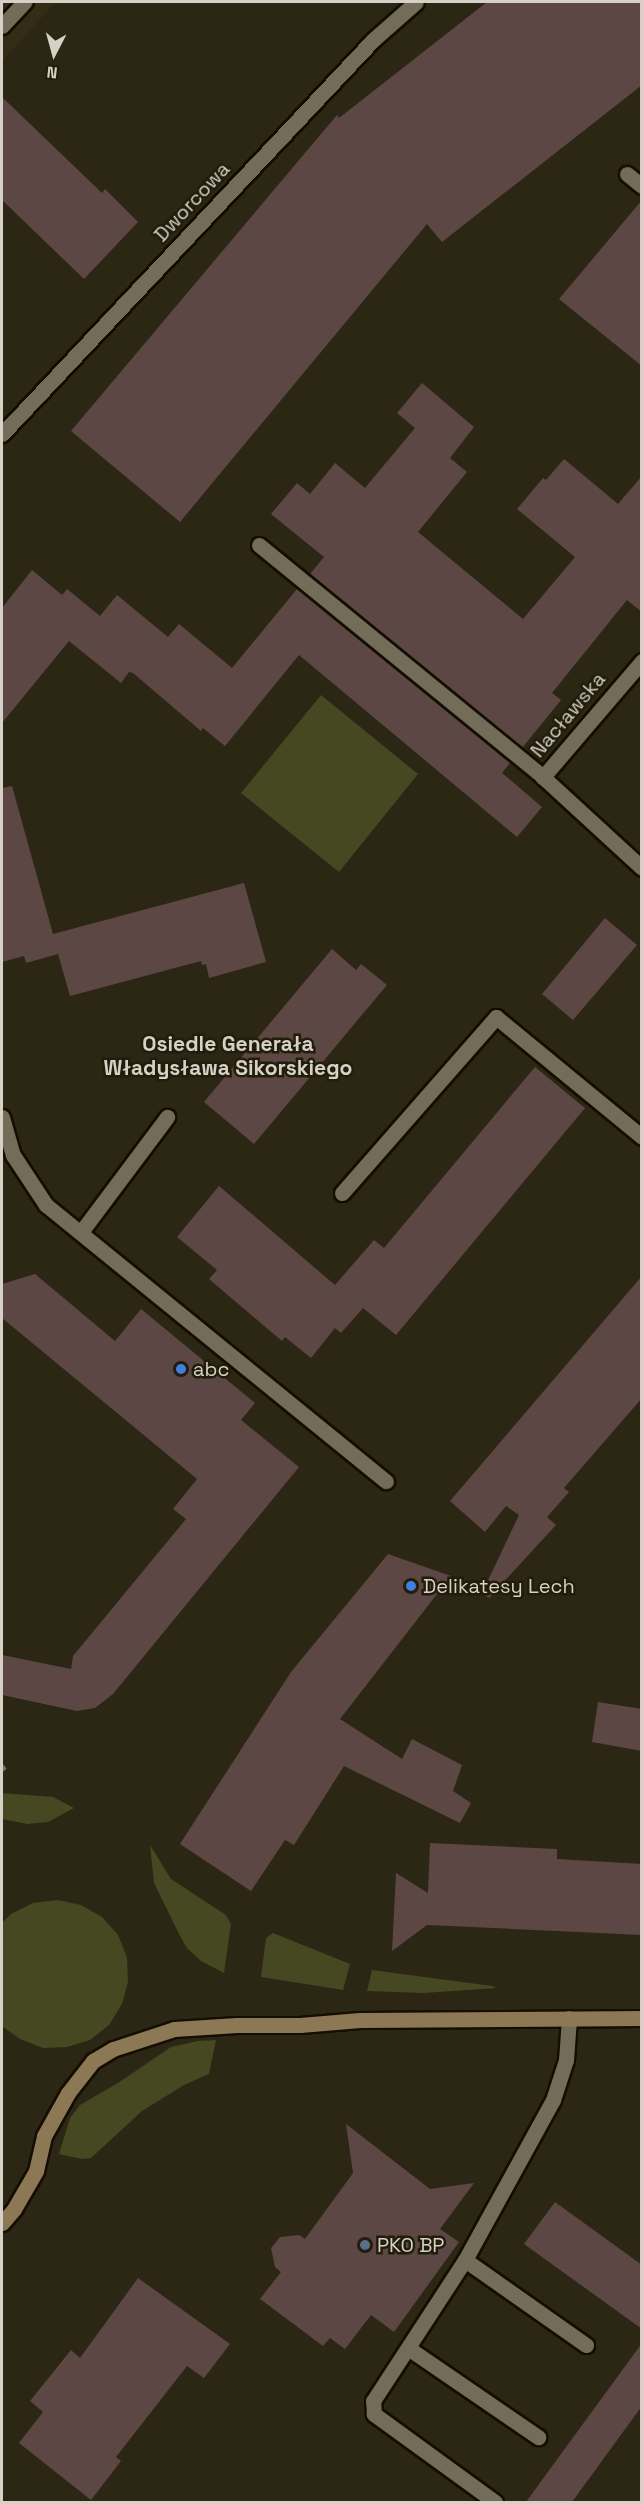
<!DOCTYPE html>
<html>
<head>
<meta charset="utf-8">
<style>
  body { margin:0 }
  #map { position:relative; width:643px; height:2504px; overflow:hidden; background:#2c2615; font-family:"Space Grotesk",sans-serif }
  div>[style] { position:absolute }
  .built>* { inset:0; background:#352c15 }
  .green>* { inset:0; background:#464821 }
  .building>* { inset:0; background:#5c4745 }
  .path>* { height:4px; margin-top:-2px; transform-origin:0; background:repeating-linear-gradient(90deg,#767163 0 6px,transparent 0 9px) }
  .roads { filter:drop-shadow(2px 0 #140e02) drop-shadow(-2px 0 #140e02) drop-shadow(0 2px #140e02) drop-shadow(0 -2px #140e02) }
  .lane>* { height:15px; margin:-7.5px; padding:0 7.5px; transform-origin:7.5px; border-radius:7.5px; background:#736c59 }
  .street>* { height:15px; margin:-7.5px; padding:0 7.5px; transform-origin:7.5px; border-radius:7.5px; background:#736c59 }
  .secondary>* { height:15px; margin:-7.5px; padding:0 7.5px; transform-origin:7.5px; border-radius:7.5px; background:#8c7854 }
  .dots>* { width:16px; height:16px; translate:-50% -50%; box-sizing:border-box; border:3px solid #221c0b; border-radius:50% }
  span { translate:-50% -50%; white-space:nowrap; text-align:center; line-height:1.15; -webkit-text-stroke:5px #221c0b; paint-order:stroke }
  .street-label { font-size:20px; color:#d5d1c6 }
  .poi-label { font-size:20px; color:#d5d1c6 }
  .left { translate:0 -50%; text-align:left }
  .neighbourhood-label { font-size:21px; color:#d5d1c6; font-weight:700 }
  .frame { position:absolute; inset:0; border:3px solid #d5d1c6; pointer-events:none }
  .north { position:absolute; left:24px; top:24px; width:60px; height:60px; -webkit-text-stroke:4px #221c0b; paint-order:stroke; rotate:186deg; font-size:16px; font-weight:700; line-height:24px; text-align:center; color:#d5d1c6 }
  .north::after { content:''; display:block; margin:auto; width:21px; height:27px; background:#d5d1c6; clip-path:polygon(50% 0,100% 100%,50% 72%,0 100%) }
</style>
</head>
<body>
<div id="map">
  <div class="built">
    <i style="clip-path:polygon(2px 2px,56px 2px,2px 61px)"></i>
  </div>
  <div class="green">
    <i style="clip-path:polygon(321px 695px,418px 774px,339px 872px,241px 793px)"></i>
    <i style="clip-path:polygon(2px 1793px,53px 1797px,74px 1808px,48px 1822px,28px 1824px,2px 1819px)"></i>
    <i style="clip-path:polygon(150px 1845px,171px 1879px,226px 1915px,231px 1924px,224px 1973px,201px 1961px,187px 1948px,180px 1936px,154px 1883px)"></i>
    <i style="clip-path:polygon(58px 1900px,81px 1905px,102px 1917px,118px 1935px,127px 1957px,128px 1982px,122px 2004px,109px 2025px,90px 2040px,67px 2047px,43px 2048px,20px 2039px,2px 2026px,2px 1923px,11px 1914px,33px 1903px)"></i>
    <i style="clip-path:polygon(273px 1933px,350px 1964px,343px 1990px,261px 1977px,266px 1938px)"></i>
    <i style="clip-path:polygon(372px 1970px,492px 1986px,496px 1988px,424px 1993px,367px 1991px)"></i>
    <i style="clip-path:polygon(216px 2040px,209px 2074px,184px 2085px,142px 2111px,91px 2158px,82px 2159px,59px 2154px,70px 2118px,80px 2105px,118px 2083px,171px 2047px,198px 2041px)"></i>
  </div>
  <div class="building">
    <i style="clip-path:polygon(487px 2px,642px 2px,642px 85px,442px 242px,427px 224px,180px 522px,71px 431px,337px 115px,339px 118px)"></i>
    <i style="clip-path:polygon(2px 97px,102px 193px,105px 189px,138px 222px,84px 279px,2px 200px)"></i>
    <i style="clip-path:polygon(642px 200px,642px 366px,559px 299px)"></i>
    <i style="clip-path:polygon(422px 383px,474px 427px,450px 458px,467px 472px,418px 532px,523px 619px,575px 557px,517px 509px,543px 478px,546px 480px,564px 459px,618px 504px,642px 476px,642px 612px,627px 600px,552px 693px,561px 700px,522px 748px,310px 574px,324px 557px,271px 514px,297px 483px,310px 494px,335px 463px,365px 488px,415px 428px,397px 413px)"></i>
    <i style="clip-path:polygon(32px 570px,62px 595px,67px 589px,100px 616px,117px 595px,168px 637px,179px 624px,232px 668px,297px 589px,510px 763px,502px 773px,542px 807px,517px 837px,299px 655px,225px 746px,203px 728px,201px 731px,133px 673px,129px 672px,121px 683px,69px 641px,2px 723px,2px 608px)"></i>
    <i style="clip-path:polygon(12px 786px,53px 934px,244px 883px,266px 962px,209px 978px,206px 964px,202px 965px,201px 961px,70px 996px,58px 954px,26px 963px,24px 956px,2px 962px,2px 788px)"></i>
    <i style="clip-path:polygon(605px 918px,637px 945px,573px 1020px,542px 994px)"></i>
    <i style="clip-path:polygon(332px 949px,356px 970px,361px 964px,387px 985px,254px 1144px,204px 1102px)"></i>
    <i style="clip-path:polygon(535px 1067px,585px 1108px,396px 1335px,363px 1308px,341px 1333px,335px 1328px,311px 1358px,285px 1337px,282px 1341px,209px 1279px,217px 1270px,177px 1237px,219px 1186px,335px 1285px,374px 1240px,384px 1248px)"></i>
    <i style="clip-path:polygon(35px 1274px,115px 1341px,141px 1309px,255px 1403px,241px 1420px,299px 1467px,113px 1694px,95px 1708px,77px 1711px,2px 1695px,2px 1655px,71px 1669px,73px 1656px,186px 1519px,173px 1509px,197px 1479px,2px 1318px,2px 1284px)"></i>
    <i style="clip-path:polygon(642px 1276px,642px 1398px,564px 1488px,569px 1492px,547px 1517px,556px 1525px,489px 1598px,482px 1593px,519px 1515px,506px 1506px,485px 1532px,450px 1501px)"></i>
    <i style="clip-path:polygon(388px 1554px,451px 1576px,340px 1719px,402px 1759px,412px 1739px,462px 1765px,453px 1791px,471px 1803px,460px 1823px,344px 1766px,294px 1845px,285px 1840px,251px 1891px,180px 1844px,291px 1672px)"></i>
    <i style="clip-path:polygon(598px 1702px,642px 1709px,642px 1751px,592px 1742px)"></i>
    <i style="clip-path:polygon(430px 1843px,557px 1849px,557px 1859px,642px 1864px,642px 1935px,427px 1925px,392px 1951px,396px 1873px,428px 1893px)"></i>
    <i style="clip-path:polygon(346px 2124px,430px 2189px,474px 2183px,440px 2229px,459px 2242px,394px 2332px,371px 2315px,345px 2349px,330px 2338px,323px 2346px,260px 2299px,281px 2272px,275px 2267px,271px 2248px,280px 2237px,299px 2235px,305px 2239px,353px 2173px)"></i>
    <i style="clip-path:polygon(555px 2202px,642px 2265px,642px 2329px,524px 2244px)"></i>
    <i style="clip-path:polygon(138px 2278px,230px 2344px,204px 2378px,187px 2366px,116px 2457px,121px 2461px,91px 2500px,19px 2443px,43px 2412px,30px 2401px,71px 2350px,80px 2358px)"></i>
    <i style="clip-path:polygon(642px 2343px,642px 2406px,572px 2502px,526px 2502px)"></i>
  </div>
  <div class="path">
    <i style="left:2px;top:1766px;width:5px;rotate:53deg"></i>
  </div>
  <div class="roads">
    <div class="lane">
      <i style="left:627px;top:174px;width:19px;rotate:39deg"></i>
      <i style="left:259px;top:545px;width:367px;rotate:39.2deg"></i>
      <i style="left:81px;top:1232px;width:144px;rotate:-53.2deg"></i>
      <i style="left:465px;top:2260px;width:148px;rotate:35.1deg"></i>
      <i style="left:408px;top:2348px;width:158px;rotate:34.4deg"></i>
      <i style="left:495px;top:2502px;width:150px;rotate:-144deg"></i>
      <i style="left:374px;top:2414px;width:13px;rotate:-94deg"></i>
      <i style="left:373px;top:2401px;width:168px;rotate:-56.9deg"></i>
      <i style="left:465px;top:2260px;width:183px;rotate:-61.2deg"></i>
      <i style="left:553px;top:2100px;width:42px;rotate:-72deg"></i>
      <i style="left:566px;top:2060px;width:42px;rotate:-85.9deg"></i>
    </div>
    <div class="street">
      <i style="left:2px;top:26px;width:33px;rotate:-47deg"></i>
      <i style="left:2px;top:434px;width:541px;rotate:-46.72deg"></i>
      <i style="left:373px;top:40px;width:57px;rotate:-41.5deg"></i>
      <i style="left:642px;top:661px;width:153px;rotate:130.5deg"></i>
      <i style="left:543px;top:777px;width:134px;rotate:42.6deg"></i>
      <i style="left:2px;top:1117px;width:40px;rotate:74deg"></i>
      <i style="left:13px;top:1155px;width:60px;rotate:56.6deg"></i>
      <i style="left:46px;top:1205px;width:438px;rotate:39.1deg"></i>
      <i style="left:342px;top:1193px;width:234px;rotate:-48.8deg"></i>
      <i style="left:496px;top:1017px;width:189px;rotate:39.4deg"></i>
    </div>
    <div class="secondary">
      <i style="left:2px;top:2223px;width:18px;rotate:-49deg"></i>
      <i style="left:14px;top:2209px;width:44px;rotate:-59.9deg"></i>
      <i style="left:36px;top:2171px;width:36px;rotate:-77deg"></i>
      <i style="left:44px;top:2136px;width:49px;rotate:-60.8deg"></i>
      <i style="left:68px;top:2093px;width:41px;rotate:-52deg"></i>
      <i style="left:93px;top:2061px;width:23px;rotate:-31deg"></i>
      <i style="left:113px;top:2049px;width:64px;rotate:-18.2deg"></i>
      <i style="left:174px;top:2029px;width:63px;rotate:-3.6deg"></i>
      <i style="left:237px;top:2025px;width:63px"></i>
      <i style="left:300px;top:2025px;width:60px;rotate:-4.8deg"></i>
      <i style="left:360px;top:2020px;width:282px;rotate:-0.4deg"></i>
    </div>
  </div>
  <div class="dots">
    <i style="left:181px;top:1369px;background:#3f7fe0"></i>
    <i style="left:411px;top:1586px;background:#3f7fe0"></i>
    <i style="left:365px;top:2245px;background:#5c6f8a"></i>
  </div>
  <div class="street-label">
    <span style="left:192px;top:202px;rotate:-47deg">Dworcowa</span>
    <span style="left:568px;top:715px;rotate:-50deg">Nacławska</span>
  </div>
  <div class="poi-label">
    <span class="left" style="left:193px;top:1369px">abc</span>
    <span class="left" style="left:423px;top:1586px">Delikatesy Lech</span>
    <span class="left" style="left:377px;top:2245px">PKO BP</span>
  </div>
  <div class="neighbourhood-label">
    <span style="left:228px;top:1056px">Osiedle Generała<br>Władysława Sikorskiego</span>
  </div>
  <div class="frame"></div>
  <div class="north">N</div>
</div>
</body>
</html>
